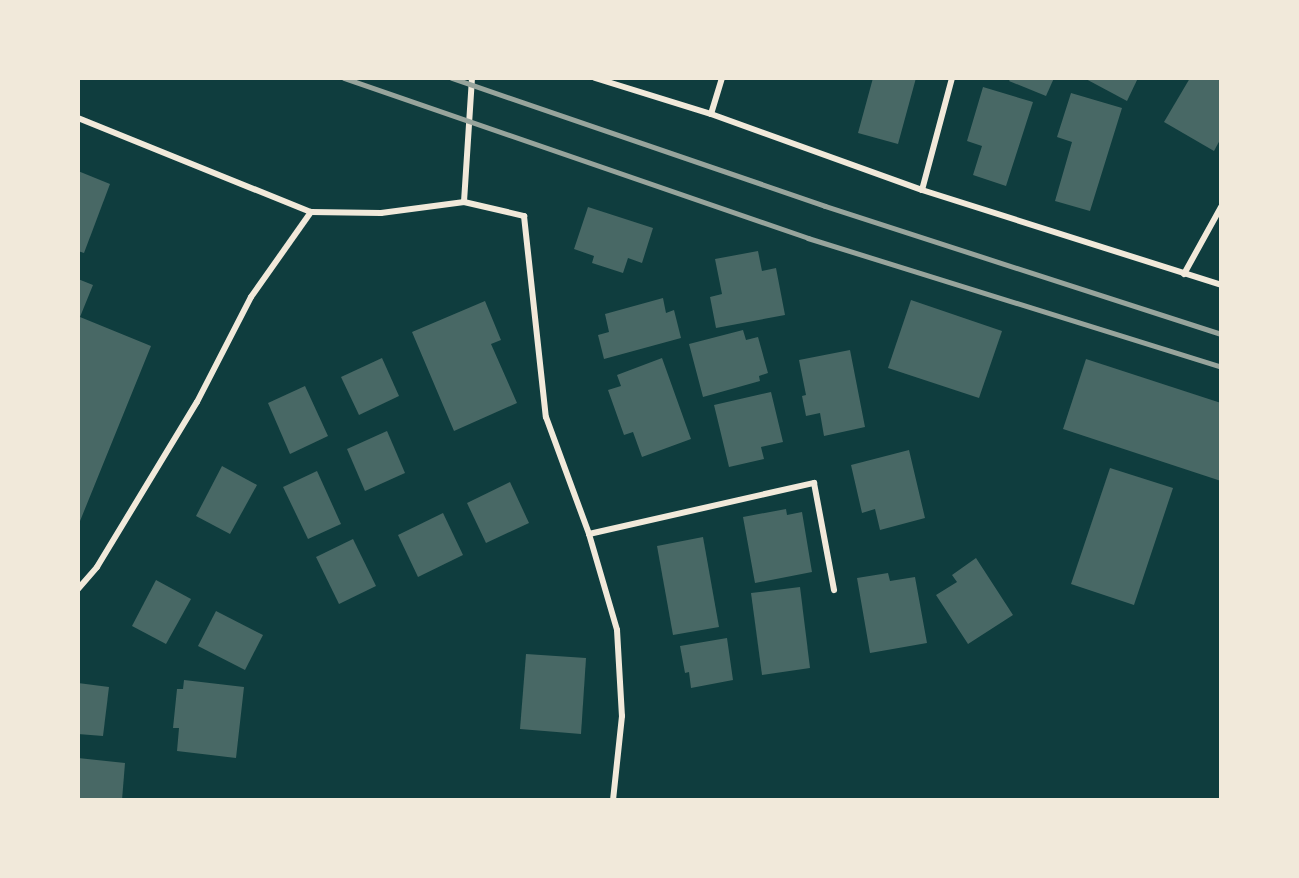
<!DOCTYPE html>
<html>
<head>
<meta charset="utf-8">
<style>
  body { margin:0 }
  #map { position:relative; width:1299px; height:878px; overflow:hidden; background:#0f3d3e; font-family:"Source Sans 3",sans-serif }
  div>[style] { position:absolute }
  .building>* { inset:0; background:#486865 }
  .minor>* { height:6px; margin:-3px; padding:0 3px; transform-origin:3px; border-radius:3px; background:#f1e9da }
  .rail>* { height:4.5px; margin:-2.25px; padding:0 2.25px; transform-origin:2.25px; border-radius:2.25px; background:#97a49c }
  span { translate:-50% -50%; white-space:nowrap; text-align:center; line-height:1.15; -webkit-text-stroke:6px #f1e9da; paint-order:stroke }
  .frame { position:absolute; inset:0; border:80px solid #f1e9da; pointer-events:none }
</style>
</head>
<body>
<div id="map">
  <div class="building">
    <i style="clip-path:polygon(873px 78px,916px 78px,898px 144px,858px 133px)"></i>
    <i style="clip-path:polygon(1011px 78px,1054px 78px,1046px 96px,1009px 81px)"></i>
    <i style="clip-path:polygon(1084px 78px,1138px 78px,1127px 101px)"></i>
    <i style="clip-path:polygon(1190px 78px,1221px 78px,1221px 138px,1214px 151px,1164px 122px)"></i>
    <i style="clip-path:polygon(983px 87px,1033px 102px,1006px 186px,973px 175px,982px 146px,967px 141px)"></i>
    <i style="clip-path:polygon(1071px 93px,1122px 108px,1090px 211px,1055px 201px,1072px 142px,1057px 137px)"></i>
    <i style="clip-path:polygon(78px 171px,110px 184px,84px 253px,78px 251px)"></i>
    <i style="clip-path:polygon(588px 207px,653px 228px,642px 263px,628px 258px,623px 273px,592px 263px,594px 256px,574px 249px)"></i>
    <i style="clip-path:polygon(758px 251px,762px 271px,776px 268px,785px 315px,716px 328px,710px 297px,722px 294px,715px 259px)"></i>
    <i style="clip-path:polygon(78px 279px,93px 285px,80px 317px,151px 346px,78px 526px)"></i>
    <i style="clip-path:polygon(663px 298px,666px 313px,674px 310px,681px 338px,604px 359px,598px 335px,609px 332px,605px 314px)"></i>
    <i style="clip-path:polygon(911px 300px,1002px 331px,979px 398px,888px 368px)"></i>
    <i style="clip-path:polygon(485px 301px,501px 340px,491px 344px,517px 403px,454px 431px,412px 332px)"></i>
    <i style="clip-path:polygon(743px 330px,746px 340px,758px 337px,768px 373px,759px 376px,760px 381px,703px 397px,689px 344px)"></i>
    <i style="clip-path:polygon(850px 350px,865px 427px,824px 436px,820px 413px,806px 416px,802px 396px,806px 395px,799px 360px)"></i>
    <i style="clip-path:polygon(382px 358px,399px 396px,359px 415px,341px 377px)"></i>
    <i style="clip-path:polygon(662px 358px,691px 439px,642px 457px,633px 432px,624px 435px,608px 390px,621px 386px,617px 375px)"></i>
    <i style="clip-path:polygon(1086px 359px,1221px 403px,1221px 481px,1063px 429px)"></i>
    <i style="clip-path:polygon(305px 386px,328px 436px,290px 454px,268px 403px)"></i>
    <i style="clip-path:polygon(771px 392px,783px 442px,761px 447px,764px 459px,729px 467px,714px 405px)"></i>
    <i style="clip-path:polygon(387px 431px,405px 473px,365px 491px,347px 449px)"></i>
    <i style="clip-path:polygon(909px 450px,925px 518px,880px 530px,875px 509px,862px 513px,851px 465px)"></i>
    <i style="clip-path:polygon(222px 466px,257px 485px,230px 534px,196px 516px)"></i>
    <i style="clip-path:polygon(1110px 468px,1173px 488px,1134px 605px,1071px 584px)"></i>
    <i style="clip-path:polygon(317px 471px,341px 524px,308px 539px,283px 487px)"></i>
    <i style="clip-path:polygon(510px 482px,529px 523px,486px 543px,467px 503px)"></i>
    <i style="clip-path:polygon(786px 509px,787px 515px,802px 512px,812px 572px,755px 583px,743px 517px)"></i>
    <i style="clip-path:polygon(443px 513px,463px 555px,418px 577px,398px 535px)"></i>
    <i style="clip-path:polygon(703px 537px,719px 627px,673px 635px,657px 546px)"></i>
    <i style="clip-path:polygon(353px 539px,376px 586px,339px 604px,316px 557px)"></i>
    <i style="clip-path:polygon(976px 558px,1013px 615px,968px 644px,936px 595px,957px 582px,952px 575px)"></i>
    <i style="clip-path:polygon(888px 573px,890px 581px,915px 577px,927px 643px,870px 653px,857px 578px)"></i>
    <i style="clip-path:polygon(156px 580px,191px 599px,166px 644px,132px 626px)"></i>
    <i style="clip-path:polygon(800px 587px,810px 668px,762px 675px,751px 593px)"></i>
    <i style="clip-path:polygon(216px 611px,263px 635px,245px 670px,198px 646px)"></i>
    <i style="clip-path:polygon(727px 638px,733px 680px,691px 688px,689px 672px,685px 673px,680px 646px)"></i>
    <i style="clip-path:polygon(526px 654px,586px 658px,581px 734px,520px 729px)"></i>
    <i style="clip-path:polygon(184px 680px,244px 687px,236px 758px,177px 751px,179px 728px,173px 728px,177px 689px,183px 689px)"></i>
    <i style="clip-path:polygon(78px 683px,109px 687px,103px 736px,78px 734px)"></i>
    <i style="clip-path:polygon(78px 758px,125px 763px,122px 800px,78px 800px)"></i>
  </div>
  <div class="minor">
    <i style="left:472px;top:78px;width:124px;rotate:93.7deg"></i>
    <i style="left:464px;top:202px;width:62px;rotate:13.1deg"></i>
    <i style="left:524px;top:216px;width:202px;rotate:83.8deg"></i>
    <i style="left:546px;top:417px;width:125px;rotate:69.8deg"></i>
    <i style="left:589px;top:534px;width:100px;rotate:73.7deg"></i>
    <i style="left:617px;top:630px;width:86px;rotate:86.7deg"></i>
    <i style="left:622px;top:716px;width:84px;rotate:96.1deg"></i>
    <i style="left:595px;top:78px;width:121px;rotate:17.2deg"></i>
    <i style="left:711px;top:114px;width:224px;rotate:19.8deg"></i>
    <i style="left:922px;top:190px;width:314px;rotate:17.6deg"></i>
    <i style="left:711px;top:114px;width:38px;rotate:-73deg"></i>
    <i style="left:78px;top:118px;width:251px;rotate:22deg"></i>
    <i style="left:311px;top:212px;width:70px;rotate:0.8deg"></i>
    <i style="left:381px;top:213px;width:84px;rotate:-7.5deg"></i>
    <i style="left:922px;top:190px;width:116px;rotate:-75deg"></i>
    <i style="left:1184px;top:274px;width:77px;rotate:-61.1deg"></i>
    <i style="left:589px;top:534px;width:231px;rotate:-12.8deg"></i>
    <i style="left:814px;top:483px;width:109px;rotate:79.4deg"></i>
    <i style="left:78px;top:589px;width:29px;rotate:-49deg"></i>
    <i style="left:97px;top:567px;width:193px;rotate:-58.8deg"></i>
    <i style="left:197px;top:402px;width:118px;rotate:-62.8deg"></i>
    <i style="left:251px;top:297px;width:104px;rotate:-54.8deg"></i>
  </div>
  <div class="rail">
    <i style="left:344px;top:78px;width:491px;rotate:19deg"></i>
    <i style="left:808px;top:238px;width:433px;rotate:17.3deg"></i>
    <i style="left:452px;top:78px;width:394px;rotate:18.9deg"></i>
    <i style="left:825px;top:206px;width:416px;rotate:17.9deg"></i>
  </div>
  <div class="frame"></div>
</div>
</body>
</html>
